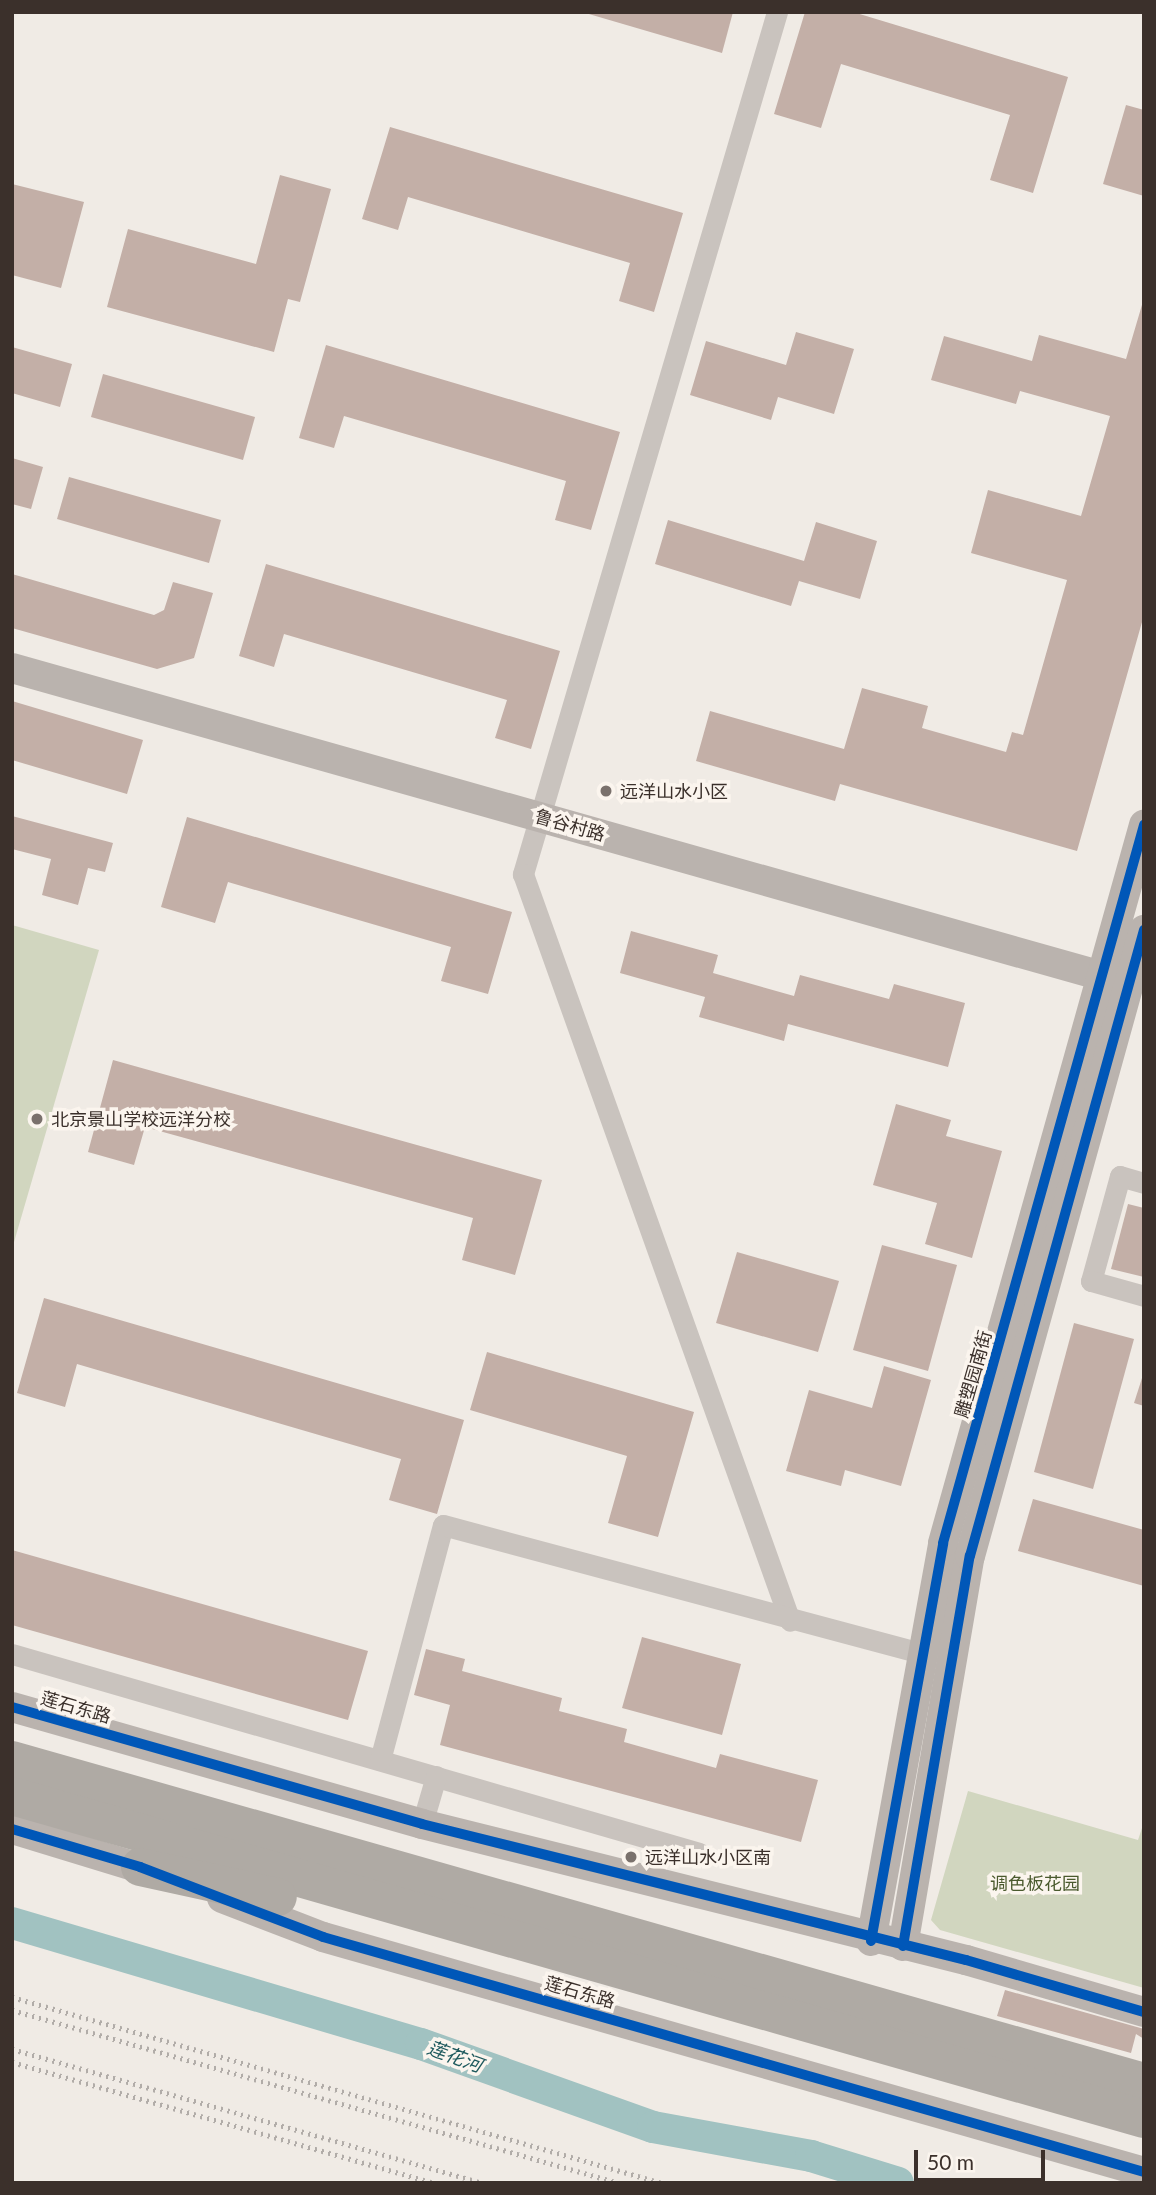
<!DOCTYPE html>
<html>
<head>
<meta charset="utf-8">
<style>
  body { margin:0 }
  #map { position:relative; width:1156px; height:2195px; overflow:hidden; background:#f0ebe5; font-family:Lato,"Noto Sans SC",sans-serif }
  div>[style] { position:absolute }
  .green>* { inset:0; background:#d1d6bf }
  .river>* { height:32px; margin:-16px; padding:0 16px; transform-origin:16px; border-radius:16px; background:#a1c2c1 }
  .building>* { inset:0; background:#c3afa7 }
  .street>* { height:21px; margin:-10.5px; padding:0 10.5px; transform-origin:10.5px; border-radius:10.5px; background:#c9c3be }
  .secondary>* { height:30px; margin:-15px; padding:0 15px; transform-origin:15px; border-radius:15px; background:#bab3ae }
  .highway>* { height:38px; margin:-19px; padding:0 19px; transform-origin:19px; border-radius:19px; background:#afaaa4 }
  .rail>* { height:5px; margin-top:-2.5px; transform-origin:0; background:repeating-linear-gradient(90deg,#b1aca8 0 2px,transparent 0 7px) }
  .cycleway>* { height:10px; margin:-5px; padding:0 5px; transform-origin:5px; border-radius:5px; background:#0057b8 }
  .dots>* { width:19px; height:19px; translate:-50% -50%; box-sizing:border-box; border:4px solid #fbf5ee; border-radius:50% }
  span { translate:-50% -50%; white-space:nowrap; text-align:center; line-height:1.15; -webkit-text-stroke:7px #fbf5ee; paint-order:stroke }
  .poi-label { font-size:18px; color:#3b302b }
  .left { translate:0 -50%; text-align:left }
  .street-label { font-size:18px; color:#3b302b }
  .park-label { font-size:18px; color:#4a5a2e }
  .water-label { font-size:19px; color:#1f5a5e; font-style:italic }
  .frame { position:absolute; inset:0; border:14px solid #3b302b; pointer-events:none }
  .scale { position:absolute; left:914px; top:2150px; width:131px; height:32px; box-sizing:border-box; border:4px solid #3b302b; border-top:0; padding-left:9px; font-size:21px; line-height:24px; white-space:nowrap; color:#3b302b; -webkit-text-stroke:5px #fbf5ee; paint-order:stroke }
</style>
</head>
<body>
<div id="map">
  <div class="green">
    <i style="clip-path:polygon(12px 925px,99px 950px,12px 1249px)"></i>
    <i style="clip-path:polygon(968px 1791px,1138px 1840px,1144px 1822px,1144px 1988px,940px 1930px,931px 1920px)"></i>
  </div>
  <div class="river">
    <i style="left:12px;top:1923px;width:427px;rotate:16.5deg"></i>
    <i style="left:421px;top:2044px;width:246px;rotate:19.7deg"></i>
    <i style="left:653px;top:2127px;width:161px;rotate:10.4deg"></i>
    <i style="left:811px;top:2156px;width:91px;rotate:17.2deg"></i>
  </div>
  <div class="building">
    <i style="clip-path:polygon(582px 12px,733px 12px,722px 53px)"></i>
    <i style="clip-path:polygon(805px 12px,853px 12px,1068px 77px,1033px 193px,990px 180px,1010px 115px,841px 64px,821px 128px,774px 114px)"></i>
    <i style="clip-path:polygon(1126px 105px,1144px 110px,1144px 196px,1103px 184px)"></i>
    <i style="clip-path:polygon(390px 127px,683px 213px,654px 312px,619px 301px,630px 263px,408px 197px,398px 230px,362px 219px)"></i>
    <i style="clip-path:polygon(280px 175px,331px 189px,300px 302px,288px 299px,274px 352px,107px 307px,128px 229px,256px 264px)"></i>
    <i style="clip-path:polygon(12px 184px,84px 202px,61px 288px,12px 275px)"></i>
    <i style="clip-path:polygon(1144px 298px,1144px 615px,1077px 851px,840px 784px,835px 801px,696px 761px,710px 711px,844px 749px,862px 688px,928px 706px,922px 728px,1006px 752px,1012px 732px,1023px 735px,1067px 580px,971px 553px,988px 490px,1081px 516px,1110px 416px,1020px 391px,1016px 404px,931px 380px,944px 336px,1032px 361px,1039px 335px,1126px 359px)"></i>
    <i style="clip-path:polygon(796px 332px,854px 349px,834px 414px,778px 397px,771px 420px,690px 395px,706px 341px,786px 365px)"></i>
    <i style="clip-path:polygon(326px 345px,620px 432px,591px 530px,555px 520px,566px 481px,344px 416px,334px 448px,299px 438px)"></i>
    <i style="clip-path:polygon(12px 347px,72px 364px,60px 407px,12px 393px)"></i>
    <i style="clip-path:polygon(103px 374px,255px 417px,243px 460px,91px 417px)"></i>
    <i style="clip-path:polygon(12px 458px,43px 467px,31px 509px,12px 504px)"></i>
    <i style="clip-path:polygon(69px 477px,221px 520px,209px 563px,57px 519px)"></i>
    <i style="clip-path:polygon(668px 520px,804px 561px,816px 522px,877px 541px,860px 599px,799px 581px,791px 606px,655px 564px)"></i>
    <i style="clip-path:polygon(266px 564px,560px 651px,531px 749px,495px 738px,507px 700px,284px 634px,274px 667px,239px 656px)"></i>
    <i style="clip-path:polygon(12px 574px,154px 615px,164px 610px,173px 582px,213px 593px,194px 658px,157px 669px,12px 628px)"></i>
    <i style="clip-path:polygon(12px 701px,143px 740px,127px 794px,12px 760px)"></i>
    <i style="clip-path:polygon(12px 816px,113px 843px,105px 872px,88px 868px,78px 905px,42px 895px,51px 859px,12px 849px)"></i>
    <i style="clip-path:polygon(187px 817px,512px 912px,488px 994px,441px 981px,451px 947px,228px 882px,215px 923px,161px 907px)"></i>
    <i style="clip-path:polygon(631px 931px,718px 955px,713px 973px,794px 996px,800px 975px,889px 999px,894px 984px,965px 1003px,948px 1067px,788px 1024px,784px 1041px,699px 1017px,705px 997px,620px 973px)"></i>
    <i style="clip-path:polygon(113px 1060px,542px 1180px,515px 1275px,462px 1260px,473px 1218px,145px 1127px,134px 1165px,88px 1152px)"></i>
    <i style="clip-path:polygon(896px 1104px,951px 1120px,946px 1136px,1002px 1151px,972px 1258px,925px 1244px,937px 1203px,873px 1185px)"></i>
    <i style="clip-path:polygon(1128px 1204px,1144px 1208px,1144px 1277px,1111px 1269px)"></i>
    <i style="clip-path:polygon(882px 1245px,957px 1265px,928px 1371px,853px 1350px)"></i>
    <i style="clip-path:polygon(737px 1252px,839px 1281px,818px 1352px,716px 1323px)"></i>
    <i style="clip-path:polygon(44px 1298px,464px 1420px,437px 1514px,389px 1500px,401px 1459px,77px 1364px,65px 1407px,17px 1393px)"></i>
    <i style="clip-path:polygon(1074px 1323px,1134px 1339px,1093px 1489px,1034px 1472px)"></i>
    <i style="clip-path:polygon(487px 1352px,694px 1412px,658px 1537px,608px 1523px,627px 1456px,470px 1410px)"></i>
    <i style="clip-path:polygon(884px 1366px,931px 1380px,901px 1486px,845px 1470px,841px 1486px,786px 1471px,809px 1390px,872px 1408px)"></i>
    <i style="clip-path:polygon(1143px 1375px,1144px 1375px,1144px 1406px,1134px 1403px)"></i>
    <i style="clip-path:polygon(1033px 1499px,1144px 1530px,1144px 1586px,1018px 1551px)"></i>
    <i style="clip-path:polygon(12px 1550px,368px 1651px,348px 1720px,12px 1625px)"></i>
    <i style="clip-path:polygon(642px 1637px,741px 1664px,722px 1735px,622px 1708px)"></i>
    <i style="clip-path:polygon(426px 1649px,465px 1659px,462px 1671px,562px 1698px,559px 1711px,627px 1729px,624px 1742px,716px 1768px,720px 1754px,818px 1780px,801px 1842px,440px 1745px,450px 1705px,414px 1695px)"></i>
    <i style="clip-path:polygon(1005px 1990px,1144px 2029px,1144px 2039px,1136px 2034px,1131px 2053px,997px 2016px)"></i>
  </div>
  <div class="street">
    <i style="left:777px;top:12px;width:899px;rotate:106.42deg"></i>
    <i style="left:523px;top:874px;width:793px;rotate:70.33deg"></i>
    <i style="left:1144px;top:1183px;width:25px;rotate:-164deg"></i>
    <i style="left:1120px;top:1176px;width:109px;rotate:105.4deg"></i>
    <i style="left:1091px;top:1281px;width:55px;rotate:15.8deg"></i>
    <i style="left:12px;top:1654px;width:715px;rotate:16.15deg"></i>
    <i style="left:380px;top:1760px;width:243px;rotate:-75deg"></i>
    <i style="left:443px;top:1525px;width:498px;rotate:15deg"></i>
    <i style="left:422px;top:1824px;width:50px;rotate:-73.7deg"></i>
  </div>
  <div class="secondary">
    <i style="left:12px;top:668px;width:1159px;rotate:15.78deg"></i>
    <i style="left:12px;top:1707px;width:426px;rotate:15.9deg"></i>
    <i style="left:422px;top:1824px;width:561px;rotate:14.04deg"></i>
    <i style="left:966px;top:1960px;width:185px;rotate:16.3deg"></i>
    <i style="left:12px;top:1829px;width:154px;rotate:17deg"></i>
    <i style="left:222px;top:1898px;width:108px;rotate:21.1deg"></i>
    <i style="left:323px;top:1937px;width:854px;rotate:15.97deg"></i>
    <i style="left:871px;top:1941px;width:404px;rotate:-79.7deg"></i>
    <i style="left:943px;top:1543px;width:746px;rotate:-74.36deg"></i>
    <i style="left:903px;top:1946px;width:396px;rotate:-80.3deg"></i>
    <i style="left:970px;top:1556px;width:650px;rotate:-74.47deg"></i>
  </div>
  <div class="highway">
    <i style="left:12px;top:1760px;width:1177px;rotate:15.88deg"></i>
    <i style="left:12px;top:1796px;width:1177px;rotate:15.93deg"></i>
    <i style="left:140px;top:1867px;width:141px;rotate:12.3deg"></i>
  </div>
  <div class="rail">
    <i style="left:12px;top:1997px;width:676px;rotate:15.97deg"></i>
    <i style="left:12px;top:2010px;width:631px;rotate:15.91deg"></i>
    <i style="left:12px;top:2049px;width:488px;rotate:15.9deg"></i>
    <i style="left:12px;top:2062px;width:439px;rotate:16deg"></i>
  </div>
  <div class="cycleway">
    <i style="left:12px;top:1707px;width:426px;rotate:15.9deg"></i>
    <i style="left:422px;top:1824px;width:561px;rotate:14.04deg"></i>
    <i style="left:966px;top:1960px;width:185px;rotate:16.3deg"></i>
    <i style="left:12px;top:1829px;width:134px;rotate:16.5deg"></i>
    <i style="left:140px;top:1867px;width:196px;rotate:20.9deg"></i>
    <i style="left:323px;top:1937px;width:854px;rotate:15.97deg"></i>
    <i style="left:871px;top:1941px;width:404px;rotate:-79.7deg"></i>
    <i style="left:943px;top:1543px;width:746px;rotate:-74.36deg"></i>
    <i style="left:903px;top:1946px;width:396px;rotate:-80.3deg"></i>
    <i style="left:970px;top:1556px;width:650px;rotate:-74.47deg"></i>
  </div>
  <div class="dots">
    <i style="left:606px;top:791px;background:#7a716c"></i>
    <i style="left:37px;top:1119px;background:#7a716c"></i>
    <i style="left:631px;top:1857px;background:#7a716c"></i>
  </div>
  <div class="poi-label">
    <span class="left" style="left:620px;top:791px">远洋山水小区</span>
    <span class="left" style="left:51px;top:1119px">北京景山学校远洋分校</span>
    <span class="left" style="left:645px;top:1857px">远洋山水小区南</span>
  </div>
  <div class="street-label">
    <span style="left:570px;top:825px;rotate:16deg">鲁谷村路</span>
    <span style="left:973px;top:1374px;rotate:-74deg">雕塑园南街</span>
    <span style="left:76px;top:1707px;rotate:16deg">莲石东路</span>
    <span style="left:580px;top:1992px;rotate:16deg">莲石东路</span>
  </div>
  <div class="park-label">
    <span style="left:1035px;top:1883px">调色板花园</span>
  </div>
  <div class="water-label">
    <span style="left:455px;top:2056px;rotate:20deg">莲花河</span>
  </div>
  <div class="frame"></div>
  <div class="scale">50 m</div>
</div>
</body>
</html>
